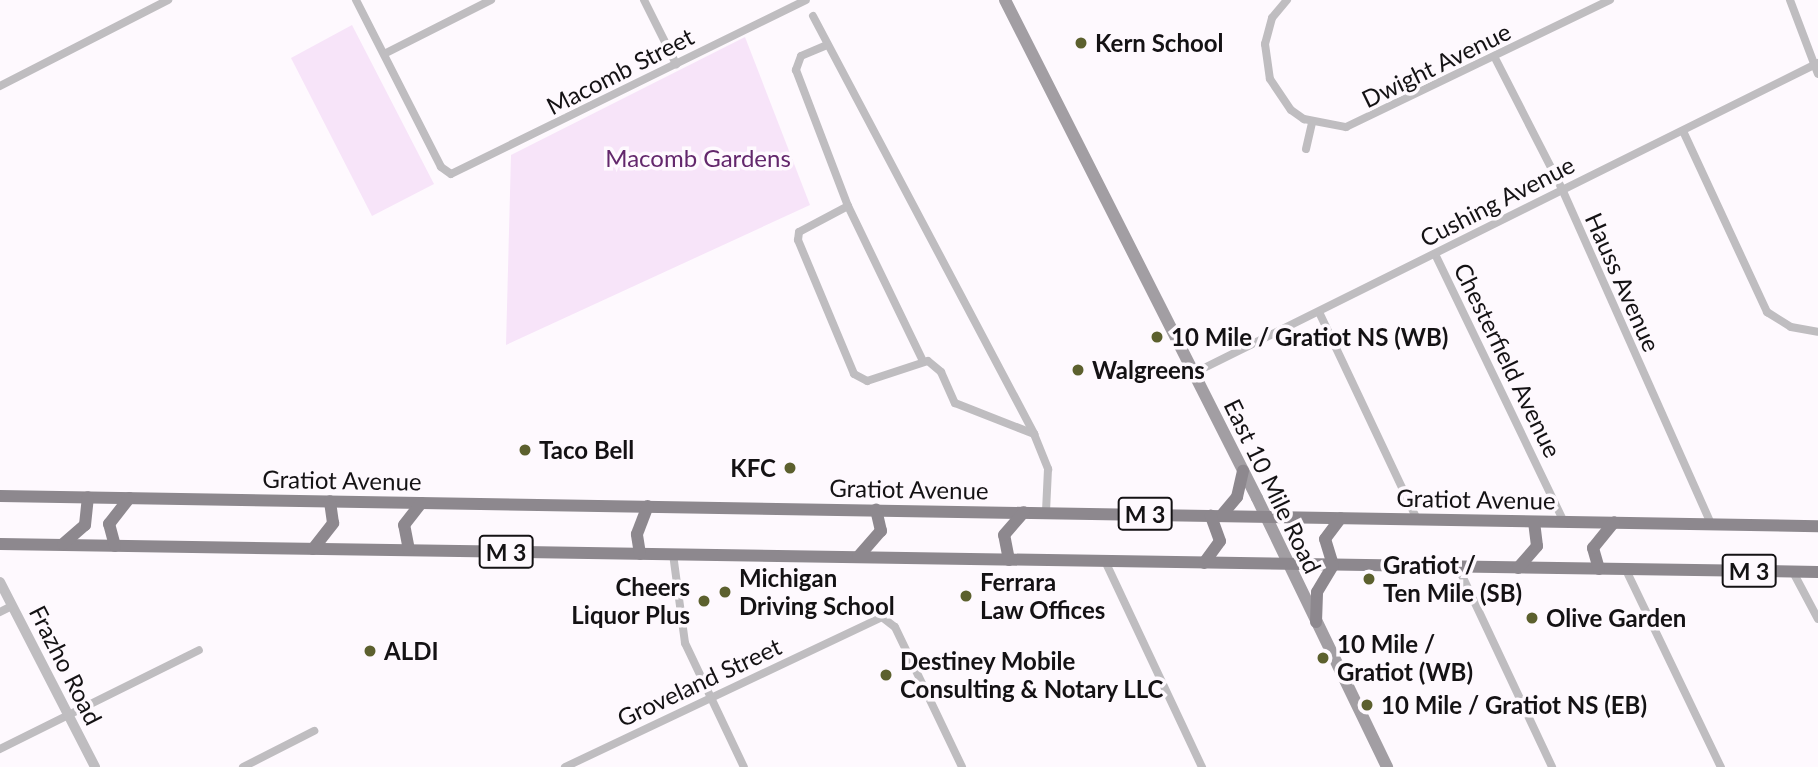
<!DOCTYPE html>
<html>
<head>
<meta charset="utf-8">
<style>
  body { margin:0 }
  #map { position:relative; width:1818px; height:767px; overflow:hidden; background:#fef9fe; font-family:Lato,sans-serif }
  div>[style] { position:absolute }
  .green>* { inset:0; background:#f7e4f9 }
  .minor>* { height:8px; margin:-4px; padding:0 4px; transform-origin:4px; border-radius:4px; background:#bfbdc0 }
  .tertiary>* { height:10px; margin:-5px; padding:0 5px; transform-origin:5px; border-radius:5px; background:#bfbdc0 }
  .secondary>* { height:12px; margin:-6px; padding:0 6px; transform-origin:6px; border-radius:6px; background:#a29ea3 }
  .primary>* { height:12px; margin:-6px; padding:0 6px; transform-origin:6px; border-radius:6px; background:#8d888e }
  .dots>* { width:19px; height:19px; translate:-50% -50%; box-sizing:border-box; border:4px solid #fef9fe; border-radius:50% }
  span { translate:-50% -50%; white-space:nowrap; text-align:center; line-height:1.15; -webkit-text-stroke:7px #fef9fe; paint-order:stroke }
  .shield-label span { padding:2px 5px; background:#fef9fe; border:2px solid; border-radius:5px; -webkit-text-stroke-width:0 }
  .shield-label { font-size:23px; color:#141214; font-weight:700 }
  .poi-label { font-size:24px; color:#141214; font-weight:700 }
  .left { translate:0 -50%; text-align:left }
  .right { translate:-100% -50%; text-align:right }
  .street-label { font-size:24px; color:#141214 }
  .park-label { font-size:24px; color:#63276c }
</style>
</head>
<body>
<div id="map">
  <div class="green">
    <i style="clip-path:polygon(352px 25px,434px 184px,372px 216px,291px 58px)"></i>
    <i style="clip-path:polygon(745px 37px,810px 205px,506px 345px,511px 155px)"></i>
  </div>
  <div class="minor">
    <i style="left:356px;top:0;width:187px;rotate:63deg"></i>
    <i style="left:441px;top:167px;width:12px;rotate:35deg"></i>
    <i style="left:451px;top:174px;width:395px;rotate:-26.1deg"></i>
    <i style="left:644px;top:0;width:72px;rotate:63.4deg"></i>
    <i style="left:1287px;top:0;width:23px;rotate:130deg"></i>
    <i style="left:1272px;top:18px;width:27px;rotate:105deg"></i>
    <i style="left:1265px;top:44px;width:35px;rotate:82deg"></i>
    <i style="left:1270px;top:79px;width:37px;rotate:56deg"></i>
    <i style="left:1291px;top:110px;width:16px;rotate:35deg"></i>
    <i style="left:1304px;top:119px;width:43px;rotate:10.8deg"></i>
    <i style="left:1346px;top:127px;width:293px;rotate:-25.7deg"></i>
    <i style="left:1790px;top:0;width:79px;rotate:69.3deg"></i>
    <i style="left:813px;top:16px;width:473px;rotate:62.1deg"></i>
    <i style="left:827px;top:45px;width:28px;rotate:157deg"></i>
    <i style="left:801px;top:56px;width:15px;rotate:110deg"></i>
    <i style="left:796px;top:70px;width:146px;rotate:69.1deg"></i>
    <i style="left:848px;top:206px;width:170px;rotate:64.2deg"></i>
    <i style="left:384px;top:54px;width:120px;rotate:-26.8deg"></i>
    <i style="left:1495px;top:58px;width:147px;rotate:62.9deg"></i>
    <i style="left:1562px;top:189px;width:367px;rotate:66deg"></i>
    <i style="left:0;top:86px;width:189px;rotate:-27.1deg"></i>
    <i style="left:1683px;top:131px;width:200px;rotate:65.1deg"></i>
    <i style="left:1767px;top:312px;width:28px;rotate:32deg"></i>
    <i style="left:1791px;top:327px;width:27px;rotate:10deg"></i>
    <i style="left:1306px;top:149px;width:27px;rotate:-77deg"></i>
    <i style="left:848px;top:206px;width:55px;rotate:152deg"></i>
    <i style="left:799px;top:232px;width:8px;rotate:97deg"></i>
    <i style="left:798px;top:240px;width:145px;rotate:67.3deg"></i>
    <i style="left:854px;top:374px;width:15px;rotate:28deg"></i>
    <i style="left:867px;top:381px;width:64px;rotate:-18.2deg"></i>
    <i style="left:928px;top:361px;width:17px;rotate:40deg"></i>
    <i style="left:941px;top:372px;width:34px;rotate:66deg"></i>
    <i style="left:955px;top:403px;width:85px;rotate:21.4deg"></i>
    <i style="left:1034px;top:434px;width:38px;rotate:68deg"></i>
    <i style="left:1048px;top:469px;width:43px;rotate:92.7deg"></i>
    <i style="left:1435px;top:254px;width:297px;rotate:64.3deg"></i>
    <i style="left:1319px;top:312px;width:229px;rotate:64.7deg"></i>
    <i style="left:1194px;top:373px;width:697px;rotate:-26.42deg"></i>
    <i style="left:673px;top:554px;width:90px;rotate:82.3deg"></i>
    <i style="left:685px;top:643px;width:137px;rotate:64.6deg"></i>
    <i style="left:1105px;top:561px;width:228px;rotate:64.8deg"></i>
    <i style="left:1458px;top:567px;width:221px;rotate:64.8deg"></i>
    <i style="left:1626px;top:570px;width:219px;rotate:64.3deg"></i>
    <i style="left:1793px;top:572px;width:53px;rotate:62deg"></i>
    <i style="left:0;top:612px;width:13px;rotate:-27deg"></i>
    <i style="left:0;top:749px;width:222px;rotate:-26.4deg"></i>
    <i style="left:243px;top:767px;width:80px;rotate:-26.9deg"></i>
    <i style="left:565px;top:767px;width:351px;rotate:-25.3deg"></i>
    <i style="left:882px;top:617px;width:16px;rotate:38deg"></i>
    <i style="left:895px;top:627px;width:155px;rotate:64.4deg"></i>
  </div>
  <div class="tertiary">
    <i style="left:0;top:582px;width:208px;rotate:62.8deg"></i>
  </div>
  <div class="secondary">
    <i style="left:1005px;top:0;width:558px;rotate:63.16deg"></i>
    <i style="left:1257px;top:498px;width:299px;rotate:64.2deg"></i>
  </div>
  <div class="primary">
    <i style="left:0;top:496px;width:1818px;rotate:0.95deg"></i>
    <i style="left:1221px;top:516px;width:25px;rotate:-50deg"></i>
    <i style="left:1237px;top:497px;width:27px;rotate:-77deg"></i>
    <i style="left:0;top:544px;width:1818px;rotate:0.88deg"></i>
    <i style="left:63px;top:544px;width:29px;rotate:-41deg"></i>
    <i style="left:85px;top:525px;width:28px;rotate:-84deg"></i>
    <i style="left:115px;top:546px;width:23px;rotate:-105deg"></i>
    <i style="left:109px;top:524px;width:33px;rotate:-52deg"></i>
    <i style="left:313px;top:549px;width:33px;rotate:-52deg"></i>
    <i style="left:333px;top:523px;width:22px;rotate:-98deg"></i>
    <i style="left:409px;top:550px;width:25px;rotate:-101deg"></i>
    <i style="left:404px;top:525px;width:28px;rotate:-52deg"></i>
    <i style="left:640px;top:554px;width:20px;rotate:-99deg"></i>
    <i style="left:637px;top:534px;width:30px;rotate:-69deg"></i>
    <i style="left:858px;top:557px;width:35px;rotate:-49deg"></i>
    <i style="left:881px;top:531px;width:22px;rotate:-103deg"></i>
    <i style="left:1009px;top:560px;width:25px;rotate:-101deg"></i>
    <i style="left:1004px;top:535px;width:30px;rotate:-49deg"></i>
    <i style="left:1204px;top:563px;width:27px;rotate:-54deg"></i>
    <i style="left:1220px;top:541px;width:27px;rotate:-110deg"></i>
    <i style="left:1333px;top:565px;width:27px;rotate:-107deg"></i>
    <i style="left:1325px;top:539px;width:26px;rotate:-53deg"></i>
    <i style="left:1518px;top:568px;width:29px;rotate:-49deg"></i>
    <i style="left:1537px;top:546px;width:24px;rotate:-97deg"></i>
    <i style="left:1599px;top:569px;width:22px;rotate:-106deg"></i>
    <i style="left:1593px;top:548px;width:33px;rotate:-51deg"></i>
    <i style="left:1316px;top:622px;width:30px;rotate:-88deg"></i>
    <i style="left:1317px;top:592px;width:31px;rotate:-59deg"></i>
  </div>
  <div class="dots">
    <i style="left:1081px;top:43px;background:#5c602e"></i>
    <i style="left:1157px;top:337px;background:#5c602e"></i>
    <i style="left:1078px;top:370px;background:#5c602e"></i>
    <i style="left:525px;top:450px;background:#5c602e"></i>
    <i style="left:790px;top:468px;background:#5c602e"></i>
    <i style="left:1369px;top:579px;background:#5c602e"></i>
    <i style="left:725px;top:592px;background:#5c602e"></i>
    <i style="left:966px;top:596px;background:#5c602e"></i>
    <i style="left:704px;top:601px;background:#5c602e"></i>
    <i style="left:1532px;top:618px;background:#5c602e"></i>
    <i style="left:370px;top:651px;background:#5c602e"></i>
    <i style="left:1323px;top:658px;background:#5c602e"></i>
    <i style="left:886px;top:675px;background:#5c602e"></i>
    <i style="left:1367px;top:705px;background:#5c602e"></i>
  </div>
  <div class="shield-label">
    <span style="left:1145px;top:514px">M 3</span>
    <span style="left:506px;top:552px">M 3</span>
    <span style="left:1749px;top:571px">M 3</span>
  </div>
  <div class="poi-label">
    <span class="left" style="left:1095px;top:43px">Kern School</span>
    <span class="left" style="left:1171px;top:337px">10 Mile / Gratiot NS (WB)</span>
    <span class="left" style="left:1092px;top:370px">Walgreens</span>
    <span class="left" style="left:539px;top:450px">Taco Bell</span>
    <span class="right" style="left:776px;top:468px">KFC</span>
    <span class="left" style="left:1383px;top:579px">Gratiot /<br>Ten Mile (SB)</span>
    <span class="left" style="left:739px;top:592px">Michigan<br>Driving School</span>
    <span class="left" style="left:980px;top:596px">Ferrara<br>Law Offices</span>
    <span class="right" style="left:690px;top:601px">Cheers<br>Liquor Plus</span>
    <span class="left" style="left:1546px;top:618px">Olive Garden</span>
    <span class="left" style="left:1337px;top:658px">10 Mile /<br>Gratiot (WB)</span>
    <span class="left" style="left:384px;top:651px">ALDI</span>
    <span class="left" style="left:900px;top:675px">Destiney Mobile<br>Consulting &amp; Notary LLC</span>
    <span class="left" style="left:1381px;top:705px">10 Mile / Gratiot NS (EB)</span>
  </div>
  <div class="street-label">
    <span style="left:1436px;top:65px;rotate:-26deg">Dwight Avenue</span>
    <span style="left:620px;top:71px;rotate:-27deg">Macomb Street</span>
    <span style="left:1497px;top:201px;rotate:-27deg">Cushing Avenue</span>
    <span style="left:1623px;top:282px;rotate:66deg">Hauss Avenue</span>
    <span style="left:1508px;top:360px;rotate:64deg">Chesterfield Avenue</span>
    <span style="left:342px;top:480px;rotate:1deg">Gratiot Avenue</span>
    <span style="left:1273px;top:486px;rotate:64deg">East 10 Mile Road</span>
    <span style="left:909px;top:489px;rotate:1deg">Gratiot Avenue</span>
    <span style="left:1476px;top:499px;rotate:1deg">Gratiot Avenue</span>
    <span style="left:66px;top:665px;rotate:63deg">Frazho Road</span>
    <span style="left:699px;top:682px;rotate:-25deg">Groveland Street</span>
  </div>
  <div class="park-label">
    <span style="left:698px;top:158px">Macomb Gardens</span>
  </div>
</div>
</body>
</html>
